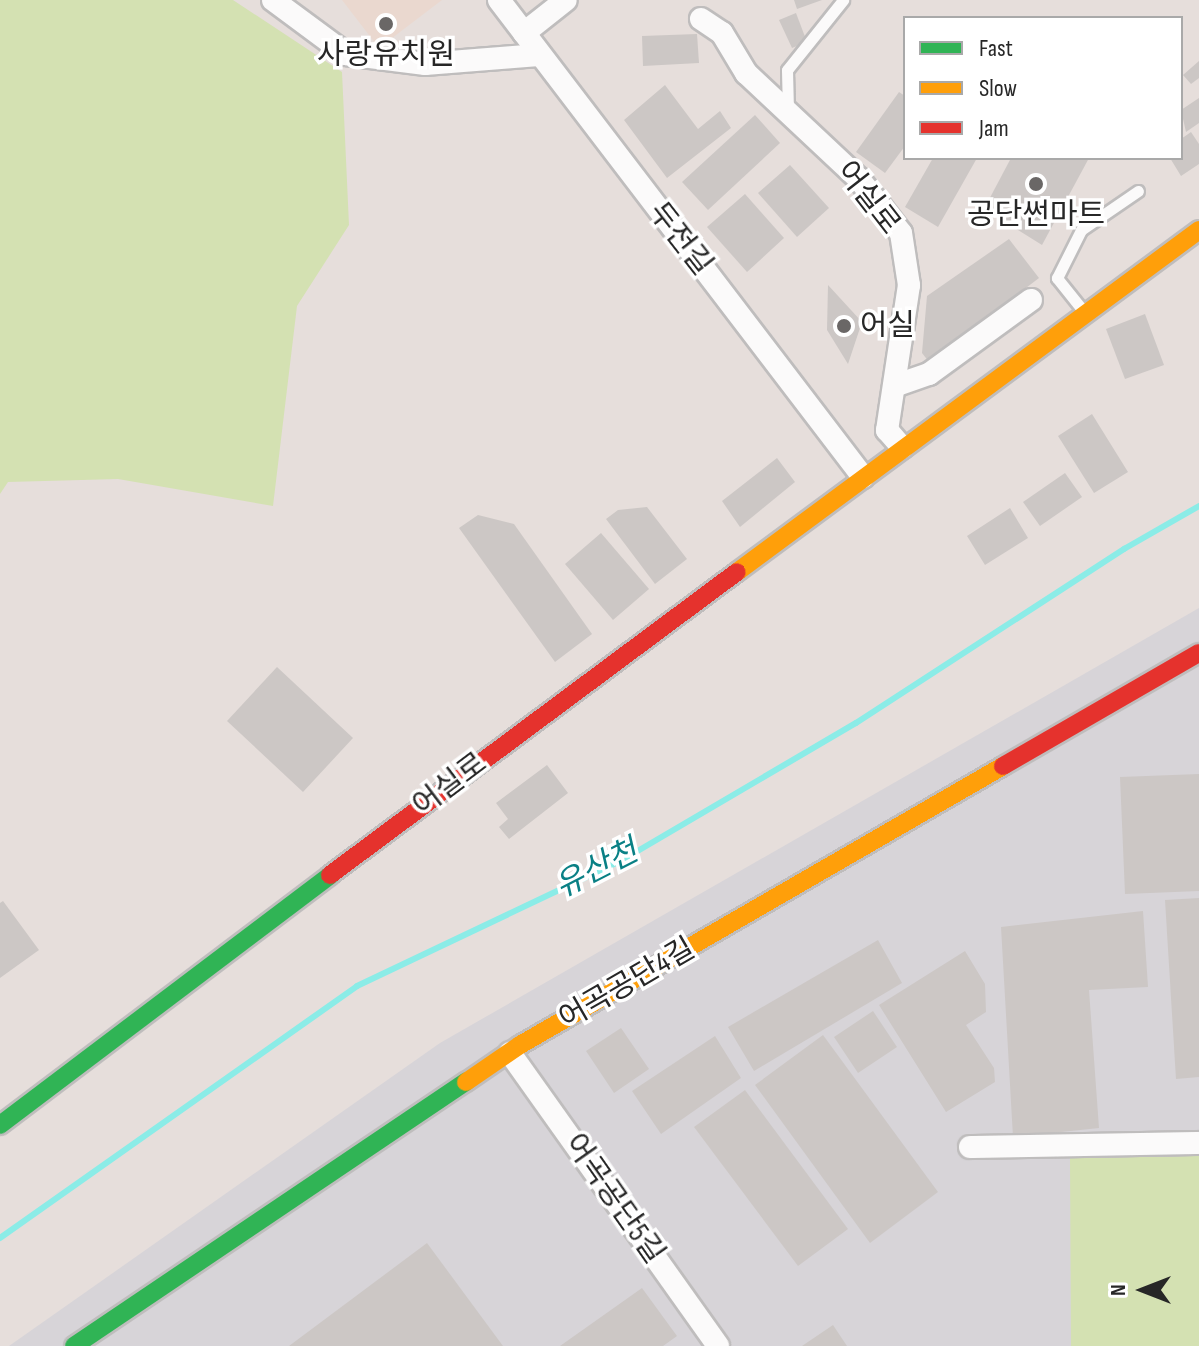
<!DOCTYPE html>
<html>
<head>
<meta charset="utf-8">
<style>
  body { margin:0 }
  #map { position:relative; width:1199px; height:1346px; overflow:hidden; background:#e6dedb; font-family:"Sofia Sans Condensed","Noto Sans KR",sans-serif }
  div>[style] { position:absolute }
  .industrial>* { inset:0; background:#d7d4d8 }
  .education>* { inset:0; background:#ead8cf }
  .green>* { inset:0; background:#d4e1b2 }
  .stream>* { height:6px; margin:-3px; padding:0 3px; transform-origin:3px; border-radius:3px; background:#8bece7 }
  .building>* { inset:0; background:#ccc7c5 }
  .roads { filter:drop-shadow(2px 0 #bfbdbd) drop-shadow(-2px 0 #bfbdbd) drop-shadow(0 2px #bfbdbd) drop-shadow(0 -2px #bfbdbd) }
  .lane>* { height:11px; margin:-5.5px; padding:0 5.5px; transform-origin:5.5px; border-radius:5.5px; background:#fbfafa }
  .street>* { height:22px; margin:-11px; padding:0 11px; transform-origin:11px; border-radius:11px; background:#fbfafa }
  .fast>* { height:18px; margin:-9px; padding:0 9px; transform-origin:9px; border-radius:9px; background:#30b455 }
  .slow>* { height:18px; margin:-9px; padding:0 9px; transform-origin:9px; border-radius:9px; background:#ff9f0a }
  .jam>* { height:18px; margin:-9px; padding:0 9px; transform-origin:9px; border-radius:9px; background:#e5322d }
  .dots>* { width:22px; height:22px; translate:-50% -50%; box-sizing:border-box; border:4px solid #fff; border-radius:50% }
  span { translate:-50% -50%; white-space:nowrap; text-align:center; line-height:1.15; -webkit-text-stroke:7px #fff; paint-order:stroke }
  .poi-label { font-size:30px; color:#272727 }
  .left { translate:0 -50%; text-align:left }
  .street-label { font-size:30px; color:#272727 }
  .water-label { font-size:32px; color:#0a8085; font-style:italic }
  .legend { position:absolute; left:903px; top:16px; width:280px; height:144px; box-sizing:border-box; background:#fff; border:2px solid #a9a9a9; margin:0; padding:10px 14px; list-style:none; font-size:24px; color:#272727 }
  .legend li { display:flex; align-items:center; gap:16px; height:40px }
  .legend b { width:40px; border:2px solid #a9a9a9 }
  .north { position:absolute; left:1103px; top:1250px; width:80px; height:80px; -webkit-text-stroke:6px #fff; paint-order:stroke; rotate:270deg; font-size:22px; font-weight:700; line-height:32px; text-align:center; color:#272727 }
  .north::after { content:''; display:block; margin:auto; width:28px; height:36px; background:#272727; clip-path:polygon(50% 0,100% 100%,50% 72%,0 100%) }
</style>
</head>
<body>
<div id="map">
  <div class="industrial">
    <i style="clip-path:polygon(1199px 608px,1199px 1346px,9px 1346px,440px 1043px)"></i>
  </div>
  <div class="education">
    <i style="clip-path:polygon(342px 0,442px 0,379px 48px)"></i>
  </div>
  <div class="green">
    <i style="clip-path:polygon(0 0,233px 0,342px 72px,349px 225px,297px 306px,273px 506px,118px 479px,8px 482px,0 494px)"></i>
    <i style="clip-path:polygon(1199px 1154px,1199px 1346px,1071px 1346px,1070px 1158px)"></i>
  </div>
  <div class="stream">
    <i style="left:0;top:1238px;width:437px;rotate:-35.2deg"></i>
    <i style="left:357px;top:986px;width:296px;rotate:-25.4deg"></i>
    <i style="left:624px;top:859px;width:269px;rotate:-30.4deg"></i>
    <i style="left:856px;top:723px;width:320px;rotate:-33deg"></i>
    <i style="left:1124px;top:549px;width:86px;rotate:-29.8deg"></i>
  </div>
  <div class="building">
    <i style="clip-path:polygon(794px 0,822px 0,797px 9px)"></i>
    <i style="clip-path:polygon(796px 13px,807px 42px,792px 48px,779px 20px)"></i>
    <i style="clip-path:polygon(697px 34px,699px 63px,643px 66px,642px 36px)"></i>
    <i style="clip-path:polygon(1199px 61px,1199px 78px,1191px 84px,1183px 75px)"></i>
    <i style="clip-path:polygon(665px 85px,698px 129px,720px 111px,731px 128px,667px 178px,624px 120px)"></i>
    <i style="clip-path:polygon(899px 92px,905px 96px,905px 146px,885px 173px,856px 152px)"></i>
    <i style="clip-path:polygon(1199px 98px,1199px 123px,1186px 132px,1181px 110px)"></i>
    <i style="clip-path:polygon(755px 115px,780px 143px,708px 210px,682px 182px)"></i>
    <i style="clip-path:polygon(1191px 132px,1199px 144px,1199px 164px,1181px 176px,1170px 158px,1181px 158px,1181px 139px)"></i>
    <i style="clip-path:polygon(933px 158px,977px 158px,938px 227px,905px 207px)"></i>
    <i style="clip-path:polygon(1011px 158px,1089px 158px,1042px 245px,984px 209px)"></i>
    <i style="clip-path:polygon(790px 165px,829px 208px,797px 237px,758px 193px)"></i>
    <i style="clip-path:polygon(745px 194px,784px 238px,747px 272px,707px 227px)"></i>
    <i style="clip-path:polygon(1009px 239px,1039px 278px,929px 362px,922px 353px,927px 296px)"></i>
    <i style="clip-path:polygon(828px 285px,862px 322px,848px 364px,827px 330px)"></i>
    <i style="clip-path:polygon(1145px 314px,1164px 365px,1125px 379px,1106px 329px)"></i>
    <i style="clip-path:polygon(1092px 414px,1128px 472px,1094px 493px,1058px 436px)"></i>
    <i style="clip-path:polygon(777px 458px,795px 482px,740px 527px,722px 501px)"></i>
    <i style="clip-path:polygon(1065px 473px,1082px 497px,1040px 526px,1023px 502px)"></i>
    <i style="clip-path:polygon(647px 507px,687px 559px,655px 584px,606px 519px,618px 510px)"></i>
    <i style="clip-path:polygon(1010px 508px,1028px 538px,985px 565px,967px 536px)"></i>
    <i style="clip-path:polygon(478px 515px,514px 524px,592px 634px,555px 662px,459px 528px)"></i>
    <i style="clip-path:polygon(601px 533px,649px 589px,613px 620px,565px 564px)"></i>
    <i style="clip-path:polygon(277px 667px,353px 738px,303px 792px,227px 721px)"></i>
    <i style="clip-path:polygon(547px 765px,568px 793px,509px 839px,499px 827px,508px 819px,496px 803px)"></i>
    <i style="clip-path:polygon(1199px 774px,1199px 891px,1125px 894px,1120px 777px)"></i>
    <i style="clip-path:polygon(1199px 898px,1199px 1077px,1176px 1079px,1165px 900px)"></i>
    <i style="clip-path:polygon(3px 901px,39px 950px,0 978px,0 903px)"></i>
    <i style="clip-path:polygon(1143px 911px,1148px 987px,1089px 990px,1099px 1128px,1013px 1137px,1001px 927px)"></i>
    <i style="clip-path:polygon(878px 940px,902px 983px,754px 1071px,728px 1027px)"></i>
    <i style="clip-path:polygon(965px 951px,985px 984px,986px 1012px,966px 1025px,994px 1068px,995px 1082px,946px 1112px,879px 1005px)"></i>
    <i style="clip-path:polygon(873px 1011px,897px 1047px,858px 1073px,834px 1037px)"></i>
    <i style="clip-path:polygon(621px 1028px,649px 1069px,614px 1093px,586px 1051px)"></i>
    <i style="clip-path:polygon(823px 1035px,938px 1192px,870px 1243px,755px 1085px)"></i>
    <i style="clip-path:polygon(715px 1036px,741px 1078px,661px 1134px,632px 1091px)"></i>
    <i style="clip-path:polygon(745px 1090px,848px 1229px,798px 1266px,694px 1127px)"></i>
    <i style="clip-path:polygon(427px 1243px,503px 1346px,289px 1346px)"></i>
    <i style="clip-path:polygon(642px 1288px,677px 1336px,663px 1346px,560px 1346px)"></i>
    <i style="clip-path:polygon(833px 1325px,847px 1346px,802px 1346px)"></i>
  </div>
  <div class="roads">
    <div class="lane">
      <i style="left:788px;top:111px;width:41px;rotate:-91.4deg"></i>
      <i style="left:787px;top:70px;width:90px;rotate:-51.3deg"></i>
      <i style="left:1085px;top:313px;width:45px;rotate:-128.7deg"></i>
      <i style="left:1057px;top:278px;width:54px;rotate:-63.4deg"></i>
      <i style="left:1081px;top:230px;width:69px;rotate:-34.4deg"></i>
    </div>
    <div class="street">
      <i style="left:273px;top:0;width:91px;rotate:36.5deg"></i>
      <i style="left:346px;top:54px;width:80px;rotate:7.2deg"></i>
      <i style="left:425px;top:64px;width:114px;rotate:-4.5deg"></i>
      <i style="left:499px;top:0;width:600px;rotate:52.65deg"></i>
      <i style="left:701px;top:19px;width:25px;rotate:34deg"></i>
      <i style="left:722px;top:33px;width:47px;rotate:59deg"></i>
      <i style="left:746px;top:73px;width:155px;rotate:43.2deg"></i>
      <i style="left:859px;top:179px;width:68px;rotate:52.1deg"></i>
      <i style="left:901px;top:233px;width:53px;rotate:81.3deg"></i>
      <i style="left:909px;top:285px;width:147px;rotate:98.6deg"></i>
      <i style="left:887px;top:430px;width:23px;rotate:49deg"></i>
      <i style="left:524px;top:33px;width:53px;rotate:-38.2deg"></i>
      <i style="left:894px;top:386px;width:37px;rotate:-19deg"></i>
      <i style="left:929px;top:374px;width:126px;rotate:-36deg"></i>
      <i style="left:510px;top:1053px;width:359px;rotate:54.6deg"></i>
      <i style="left:970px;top:1147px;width:229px;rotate:-1deg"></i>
    </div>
    <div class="fast">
      <i style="left:0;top:1125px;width:414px;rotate:-37.1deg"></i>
      <i style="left:74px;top:1346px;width:473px;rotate:-34deg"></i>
    </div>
    <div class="slow">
      <i style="left:737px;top:572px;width:575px;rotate:-36.51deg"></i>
      <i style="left:466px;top:1082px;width:65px;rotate:-34.4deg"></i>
      <i style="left:520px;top:1045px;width:558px;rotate:-30.01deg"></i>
    </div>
    <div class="jam">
      <i style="left:1003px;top:766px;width:226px;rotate:-30deg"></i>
      <i style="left:330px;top:875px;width:507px;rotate:-36.67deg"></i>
    </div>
  </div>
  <div class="dots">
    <i style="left:386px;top:24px;background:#6a6766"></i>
    <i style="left:1036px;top:184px;background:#6a6766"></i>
    <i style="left:844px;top:326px;background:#6a6766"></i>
  </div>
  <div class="poi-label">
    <span style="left:386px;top:55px">사랑유치원</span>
    <span style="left:1036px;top:215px">공단썬마트</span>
    <span class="left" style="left:860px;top:326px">어실</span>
  </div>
  <div class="street-label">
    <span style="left:868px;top:198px;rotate:52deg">어실로</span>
    <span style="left:680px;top:239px;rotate:52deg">두전길</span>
    <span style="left:450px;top:785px;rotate:-37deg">어실로</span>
    <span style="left:627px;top:984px;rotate:-30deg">어곡공단4길</span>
    <span style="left:614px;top:1199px;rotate:55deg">어곡공단5길</span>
  </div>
  <div class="water-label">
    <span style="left:597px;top:870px;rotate:-27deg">유산천</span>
  </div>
  <ul class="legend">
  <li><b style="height:10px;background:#30b455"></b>Fast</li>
  <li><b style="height:10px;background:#ff9f0a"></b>Slow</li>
  <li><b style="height:10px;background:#e5322d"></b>Jam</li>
  </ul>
  <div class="north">N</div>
</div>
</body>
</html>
